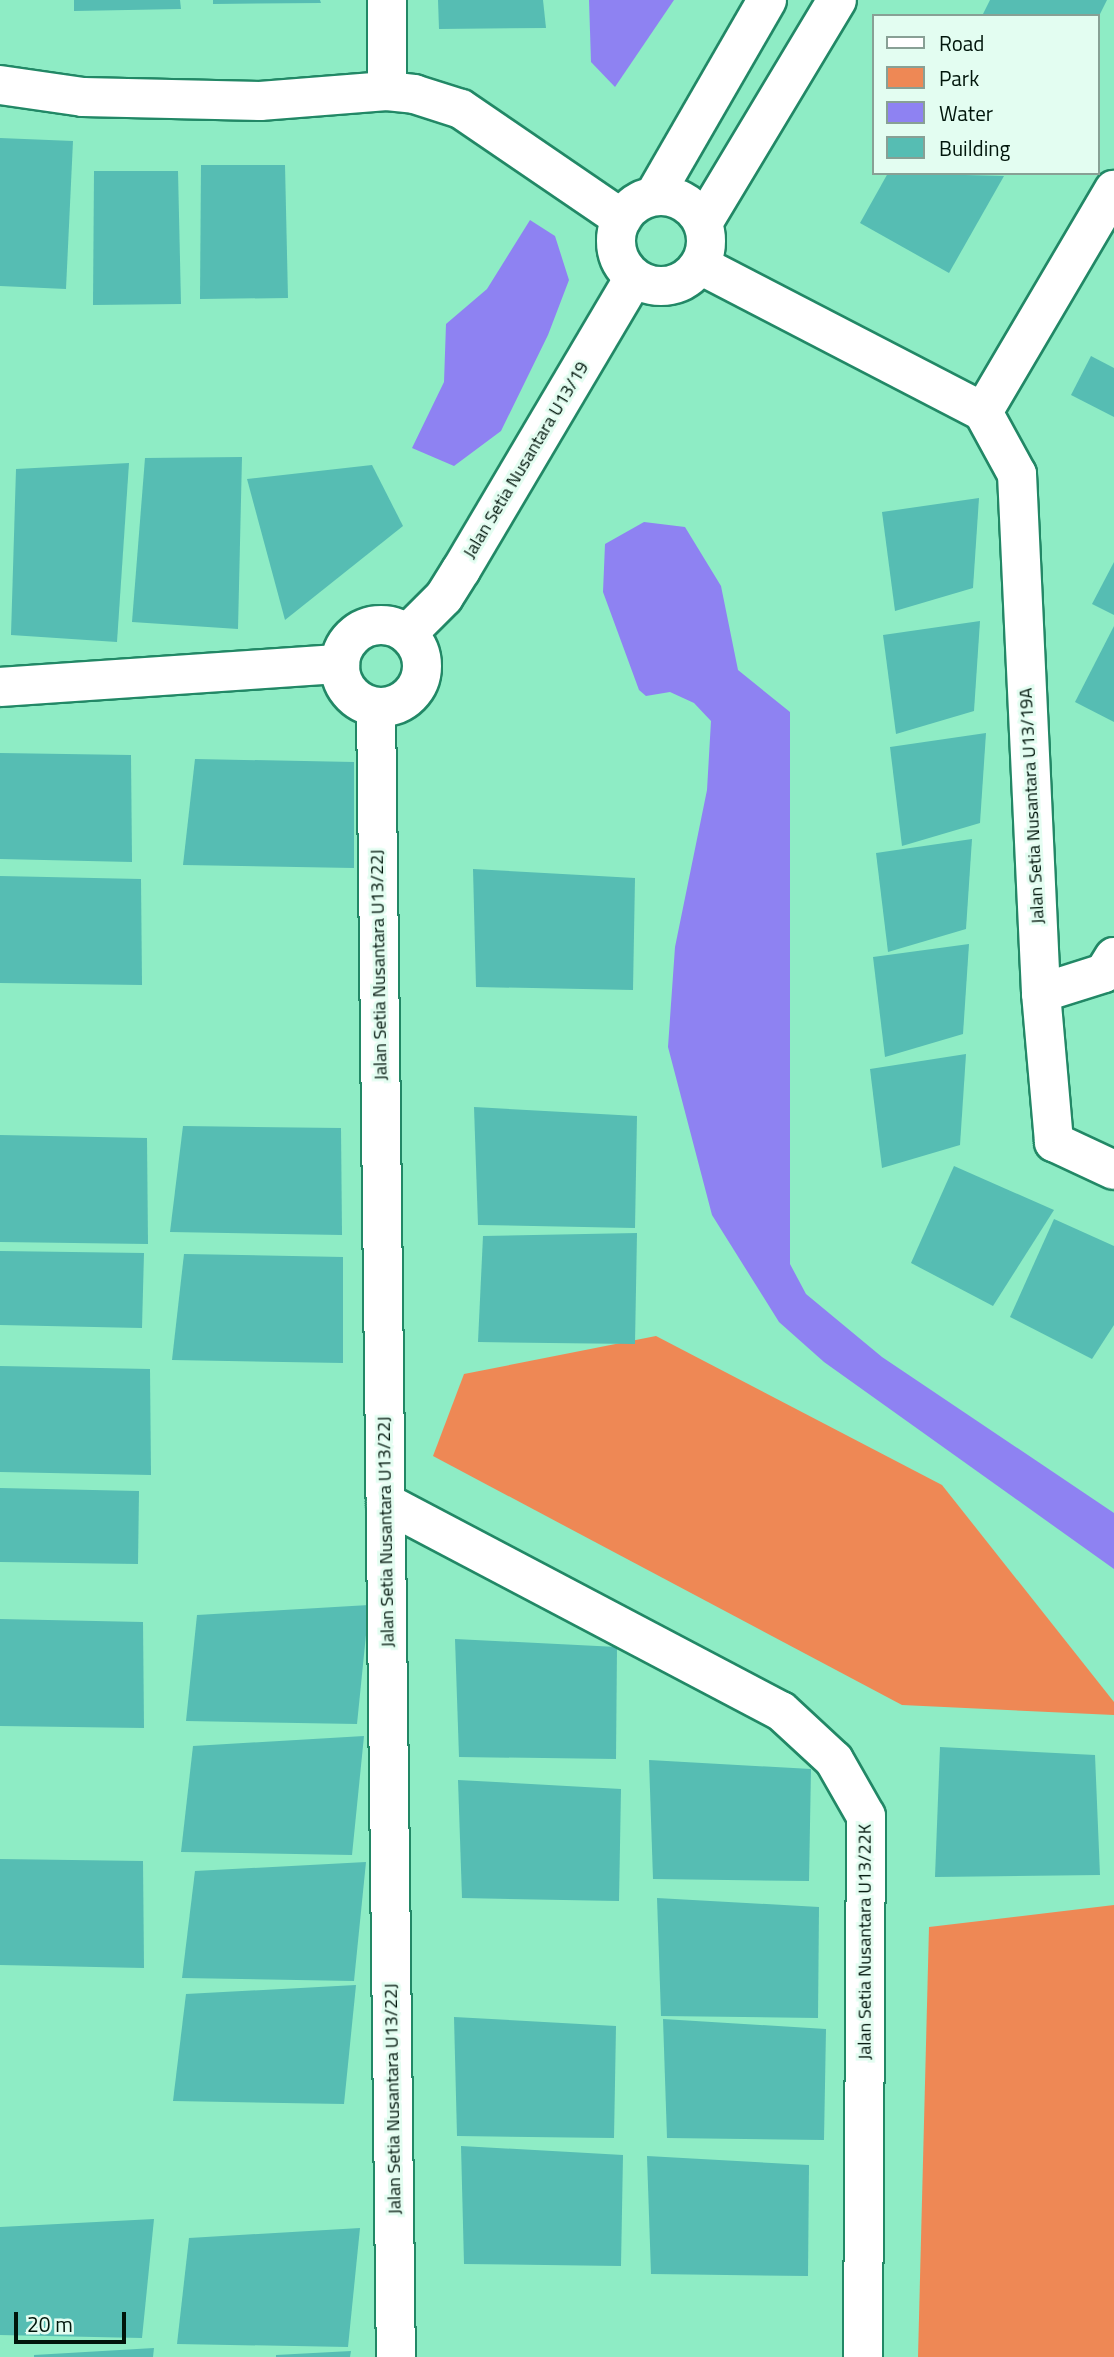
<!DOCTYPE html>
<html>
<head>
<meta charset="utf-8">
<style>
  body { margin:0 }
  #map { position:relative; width:1114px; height:2357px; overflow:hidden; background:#8eecc5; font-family:"Titillium Web",sans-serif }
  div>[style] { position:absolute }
  .green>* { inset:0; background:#e85 }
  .water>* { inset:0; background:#8e82f2 }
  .building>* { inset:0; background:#56bdb3 }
  .roads { filter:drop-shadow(2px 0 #286) drop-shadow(-2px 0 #286) drop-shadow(0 2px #286) drop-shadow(0 -2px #286) }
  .minor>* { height:38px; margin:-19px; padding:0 19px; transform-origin:19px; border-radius:19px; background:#fff }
  .minor>.ring { margin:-19px; padding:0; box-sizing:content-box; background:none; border:38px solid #fff; border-radius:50% }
  span { translate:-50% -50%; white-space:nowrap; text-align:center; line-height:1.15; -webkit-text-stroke:6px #e3fdf1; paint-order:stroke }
  .street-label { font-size:18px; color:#00150b }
  .legend { position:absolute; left:872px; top:14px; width:228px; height:161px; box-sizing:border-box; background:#e3fdf1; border:2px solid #88a095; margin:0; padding:9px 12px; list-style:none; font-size:21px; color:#00150b }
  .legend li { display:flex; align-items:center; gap:14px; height:35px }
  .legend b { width:35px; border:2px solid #88a095 }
  .scale { position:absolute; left:14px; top:2312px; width:112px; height:32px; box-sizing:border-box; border:4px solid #00150b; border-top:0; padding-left:9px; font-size:21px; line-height:24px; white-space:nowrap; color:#00150b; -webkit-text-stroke:5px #e3fdf1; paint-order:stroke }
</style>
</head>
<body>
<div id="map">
  <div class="green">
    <i style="clip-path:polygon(656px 1336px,942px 1485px,1114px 1702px,1114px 1715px,902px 1705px,433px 1456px,464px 1374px)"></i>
    <i style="clip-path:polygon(1114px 1905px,1114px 2357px,918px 2357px,929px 1927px)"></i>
  </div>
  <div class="water">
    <i style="clip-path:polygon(589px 0,674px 0,615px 87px,591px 62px)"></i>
    <i style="clip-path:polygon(530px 220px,555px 236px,569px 280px,548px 335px,501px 431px,454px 466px,412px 448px,444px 382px,446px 324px,487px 289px)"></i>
    <i style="clip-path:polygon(644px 522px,685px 527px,721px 586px,738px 670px,790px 712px,790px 1264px,806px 1294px,882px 1357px,1114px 1513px,1114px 1569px,824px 1362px,779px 1322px,712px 1215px,668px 1047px,675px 947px,707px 790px,711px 721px,694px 703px,670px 692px,646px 696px,639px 690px,603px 592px,605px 544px)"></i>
  </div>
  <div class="building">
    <i style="clip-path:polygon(74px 0,180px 0,181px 9px,74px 11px)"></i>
    <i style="clip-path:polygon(213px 0,320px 0,321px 3px,213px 4px)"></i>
    <i style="clip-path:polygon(438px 0,543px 0,546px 28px,439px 29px)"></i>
    <i style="clip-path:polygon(990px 0,1107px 0,1099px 16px,982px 16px)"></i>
    <i style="clip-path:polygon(0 138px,73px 141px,66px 289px,0 286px)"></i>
    <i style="clip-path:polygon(201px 165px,285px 165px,288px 298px,200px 299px)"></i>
    <i style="clip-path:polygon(94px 171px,178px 171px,181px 304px,93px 305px)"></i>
    <i style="clip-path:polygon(888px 173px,1004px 176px,949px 273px,860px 223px)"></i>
    <i style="clip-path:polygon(1091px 356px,1114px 368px,1114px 417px,1071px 395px)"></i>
    <i style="clip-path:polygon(242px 457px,238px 629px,132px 622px,145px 458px)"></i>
    <i style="clip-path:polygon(129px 463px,117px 642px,11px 635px,16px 469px)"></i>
    <i style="clip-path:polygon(372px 465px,403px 526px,285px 620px,247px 479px)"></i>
    <i style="clip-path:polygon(979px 498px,973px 588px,895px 611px,882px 512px)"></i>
    <i style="clip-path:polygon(1114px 562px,1114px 615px,1092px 604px)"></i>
    <i style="clip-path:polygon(980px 621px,974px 711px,896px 734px,883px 635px)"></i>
    <i style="clip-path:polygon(1114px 626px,1114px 722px,1075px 702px)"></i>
    <i style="clip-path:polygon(986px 733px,980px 823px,902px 846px,890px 747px)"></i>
    <i style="clip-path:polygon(0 753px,131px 755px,132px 862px,0 859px)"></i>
    <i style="clip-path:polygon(195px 759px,354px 762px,354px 868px,183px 865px)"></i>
    <i style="clip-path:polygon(972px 839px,966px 929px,888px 952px,876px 853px)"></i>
    <i style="clip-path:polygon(473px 869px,635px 878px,633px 990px,476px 987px)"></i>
    <i style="clip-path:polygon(0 876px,141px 879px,142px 985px,0 983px)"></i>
    <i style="clip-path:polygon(969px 944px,963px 1034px,885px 1057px,873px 957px)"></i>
    <i style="clip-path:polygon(966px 1054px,960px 1145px,882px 1168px,870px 1069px)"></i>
    <i style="clip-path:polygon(474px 1107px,637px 1116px,635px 1228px,478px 1225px)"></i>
    <i style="clip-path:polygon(183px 1126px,341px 1128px,342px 1235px,170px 1232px)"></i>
    <i style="clip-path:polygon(0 1135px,147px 1138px,148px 1244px,0 1242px)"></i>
    <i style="clip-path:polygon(954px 1166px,1054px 1210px,993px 1306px,911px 1263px)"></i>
    <i style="clip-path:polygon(1054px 1219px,1114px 1246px,1114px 1325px,1092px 1359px,1010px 1317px)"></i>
    <i style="clip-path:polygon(637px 1233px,635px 1344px,478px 1342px,483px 1236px)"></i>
    <i style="clip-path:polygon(0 1251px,144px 1253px,142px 1328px,0 1325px)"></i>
    <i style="clip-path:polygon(184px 1254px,343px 1257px,343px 1363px,172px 1360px)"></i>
    <i style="clip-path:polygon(0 1366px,150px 1369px,151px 1475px,0 1472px)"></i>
    <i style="clip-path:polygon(0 1488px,139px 1491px,138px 1564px,0 1562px)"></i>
    <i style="clip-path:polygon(369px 1605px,357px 1724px,186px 1721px,197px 1615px)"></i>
    <i style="clip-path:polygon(0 1619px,143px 1622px,144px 1728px,0 1726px)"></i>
    <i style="clip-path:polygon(455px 1639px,617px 1647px,616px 1759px,459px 1757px)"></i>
    <i style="clip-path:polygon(364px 1736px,352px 1855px,181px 1852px,193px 1746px)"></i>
    <i style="clip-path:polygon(940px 1747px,1095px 1755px,1100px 1875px,935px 1877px)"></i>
    <i style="clip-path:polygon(649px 1760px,811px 1769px,809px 1881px,653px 1879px)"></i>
    <i style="clip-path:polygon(458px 1780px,621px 1789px,619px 1901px,462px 1898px)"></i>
    <i style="clip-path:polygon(0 1859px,143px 1861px,144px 1968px,0 1965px)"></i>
    <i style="clip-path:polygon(366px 1862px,354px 1981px,182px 1978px,195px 1871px)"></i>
    <i style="clip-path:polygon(657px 1898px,819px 1907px,818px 2018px,661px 2016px)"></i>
    <i style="clip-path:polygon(356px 1985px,344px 2104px,173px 2101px,186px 1994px)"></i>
    <i style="clip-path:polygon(454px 2017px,616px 2026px,614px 2138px,457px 2136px)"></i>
    <i style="clip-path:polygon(663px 2019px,826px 2029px,824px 2140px,667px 2138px)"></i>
    <i style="clip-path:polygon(461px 2146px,623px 2155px,621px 2266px,464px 2264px)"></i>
    <i style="clip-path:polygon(647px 2156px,809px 2165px,808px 2276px,651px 2274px)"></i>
    <i style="clip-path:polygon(154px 2219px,142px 2338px,0 2335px,0 2227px)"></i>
    <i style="clip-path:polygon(360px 2228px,348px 2347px,177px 2344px,189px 2238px)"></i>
    <i style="clip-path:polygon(154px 2348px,153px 2357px,34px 2357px,34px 2355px)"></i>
    <i style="clip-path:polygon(351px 2351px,350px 2357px,276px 2357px,276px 2355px)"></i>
  </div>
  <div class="roads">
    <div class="minor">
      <i style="left:387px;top:0;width:91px;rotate:90deg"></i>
      <i style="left:0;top:85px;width:84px;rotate:8.2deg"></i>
      <i style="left:83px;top:97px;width:177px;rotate:1.3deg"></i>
      <i style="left:260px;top:101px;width:127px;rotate:-4.5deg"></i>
      <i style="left:387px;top:91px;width:27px;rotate:6deg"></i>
      <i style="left:414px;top:94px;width:49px;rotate:17.7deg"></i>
      <i style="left:461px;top:109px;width:195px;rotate:34.3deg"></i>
      <i class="ring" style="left:616px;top:196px;width:52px;height:52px"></i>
      <i style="left:654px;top:196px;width:226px;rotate:-60deg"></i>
      <i style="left:703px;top:223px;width:260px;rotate:-59deg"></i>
      <i style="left:700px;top:265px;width:319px;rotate:27.4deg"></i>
      <i style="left:983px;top:412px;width:71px;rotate:61.3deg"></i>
      <i style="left:1017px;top:474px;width:520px;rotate:87.35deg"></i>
      <i style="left:1041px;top:993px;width:150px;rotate:85deg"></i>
      <i style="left:1054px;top:1142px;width:66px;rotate:25deg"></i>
      <i style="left:983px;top:412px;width:258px;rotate:-59.5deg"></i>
      <i class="ring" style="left:340px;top:625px;width:44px;height:44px"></i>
      <i style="left:407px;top:634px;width:52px;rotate:-45deg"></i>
      <i style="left:444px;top:597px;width:32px;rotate:-58deg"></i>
      <i style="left:461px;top:570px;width:339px;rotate:-59.4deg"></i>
      <i style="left:0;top:687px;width:341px;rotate:-3.9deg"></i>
      <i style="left:376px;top:707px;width:1650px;rotate:89.31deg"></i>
      <i style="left:1041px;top:993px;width:66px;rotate:-17.6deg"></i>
      <i style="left:1104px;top:973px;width:19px;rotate:-58deg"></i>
      <i style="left:386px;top:1503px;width:446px;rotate:27.8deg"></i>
      <i style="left:781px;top:1711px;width:72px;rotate:42.8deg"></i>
      <i style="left:834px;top:1760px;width:64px;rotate:60.3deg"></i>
      <i style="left:866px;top:1816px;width:541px;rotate:90.32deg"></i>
    </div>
  </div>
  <div class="street-label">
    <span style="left:526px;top:460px;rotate:-59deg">Jalan Setia Nusantara U13/19</span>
    <span style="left:1032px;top:806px;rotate:-93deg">Jalan Setia Nusantara U13/19A</span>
    <span style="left:379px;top:965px;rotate:-91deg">Jalan Setia Nusantara U13/22J</span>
    <span style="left:386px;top:1532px;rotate:-91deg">Jalan Setia Nusantara U13/22J</span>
    <span style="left:865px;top:1942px;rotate:-90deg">Jalan Setia Nusantara U13/22K</span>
    <span style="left:393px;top:2099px;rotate:-91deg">Jalan Setia Nusantara U13/22J</span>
  </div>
  <ul class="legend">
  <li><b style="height:9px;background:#fff"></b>Road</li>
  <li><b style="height:19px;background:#e85"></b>Park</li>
  <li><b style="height:19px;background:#8e82f2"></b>Water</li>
  <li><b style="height:19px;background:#56bdb3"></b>Building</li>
  </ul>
  <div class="scale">20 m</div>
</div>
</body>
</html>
